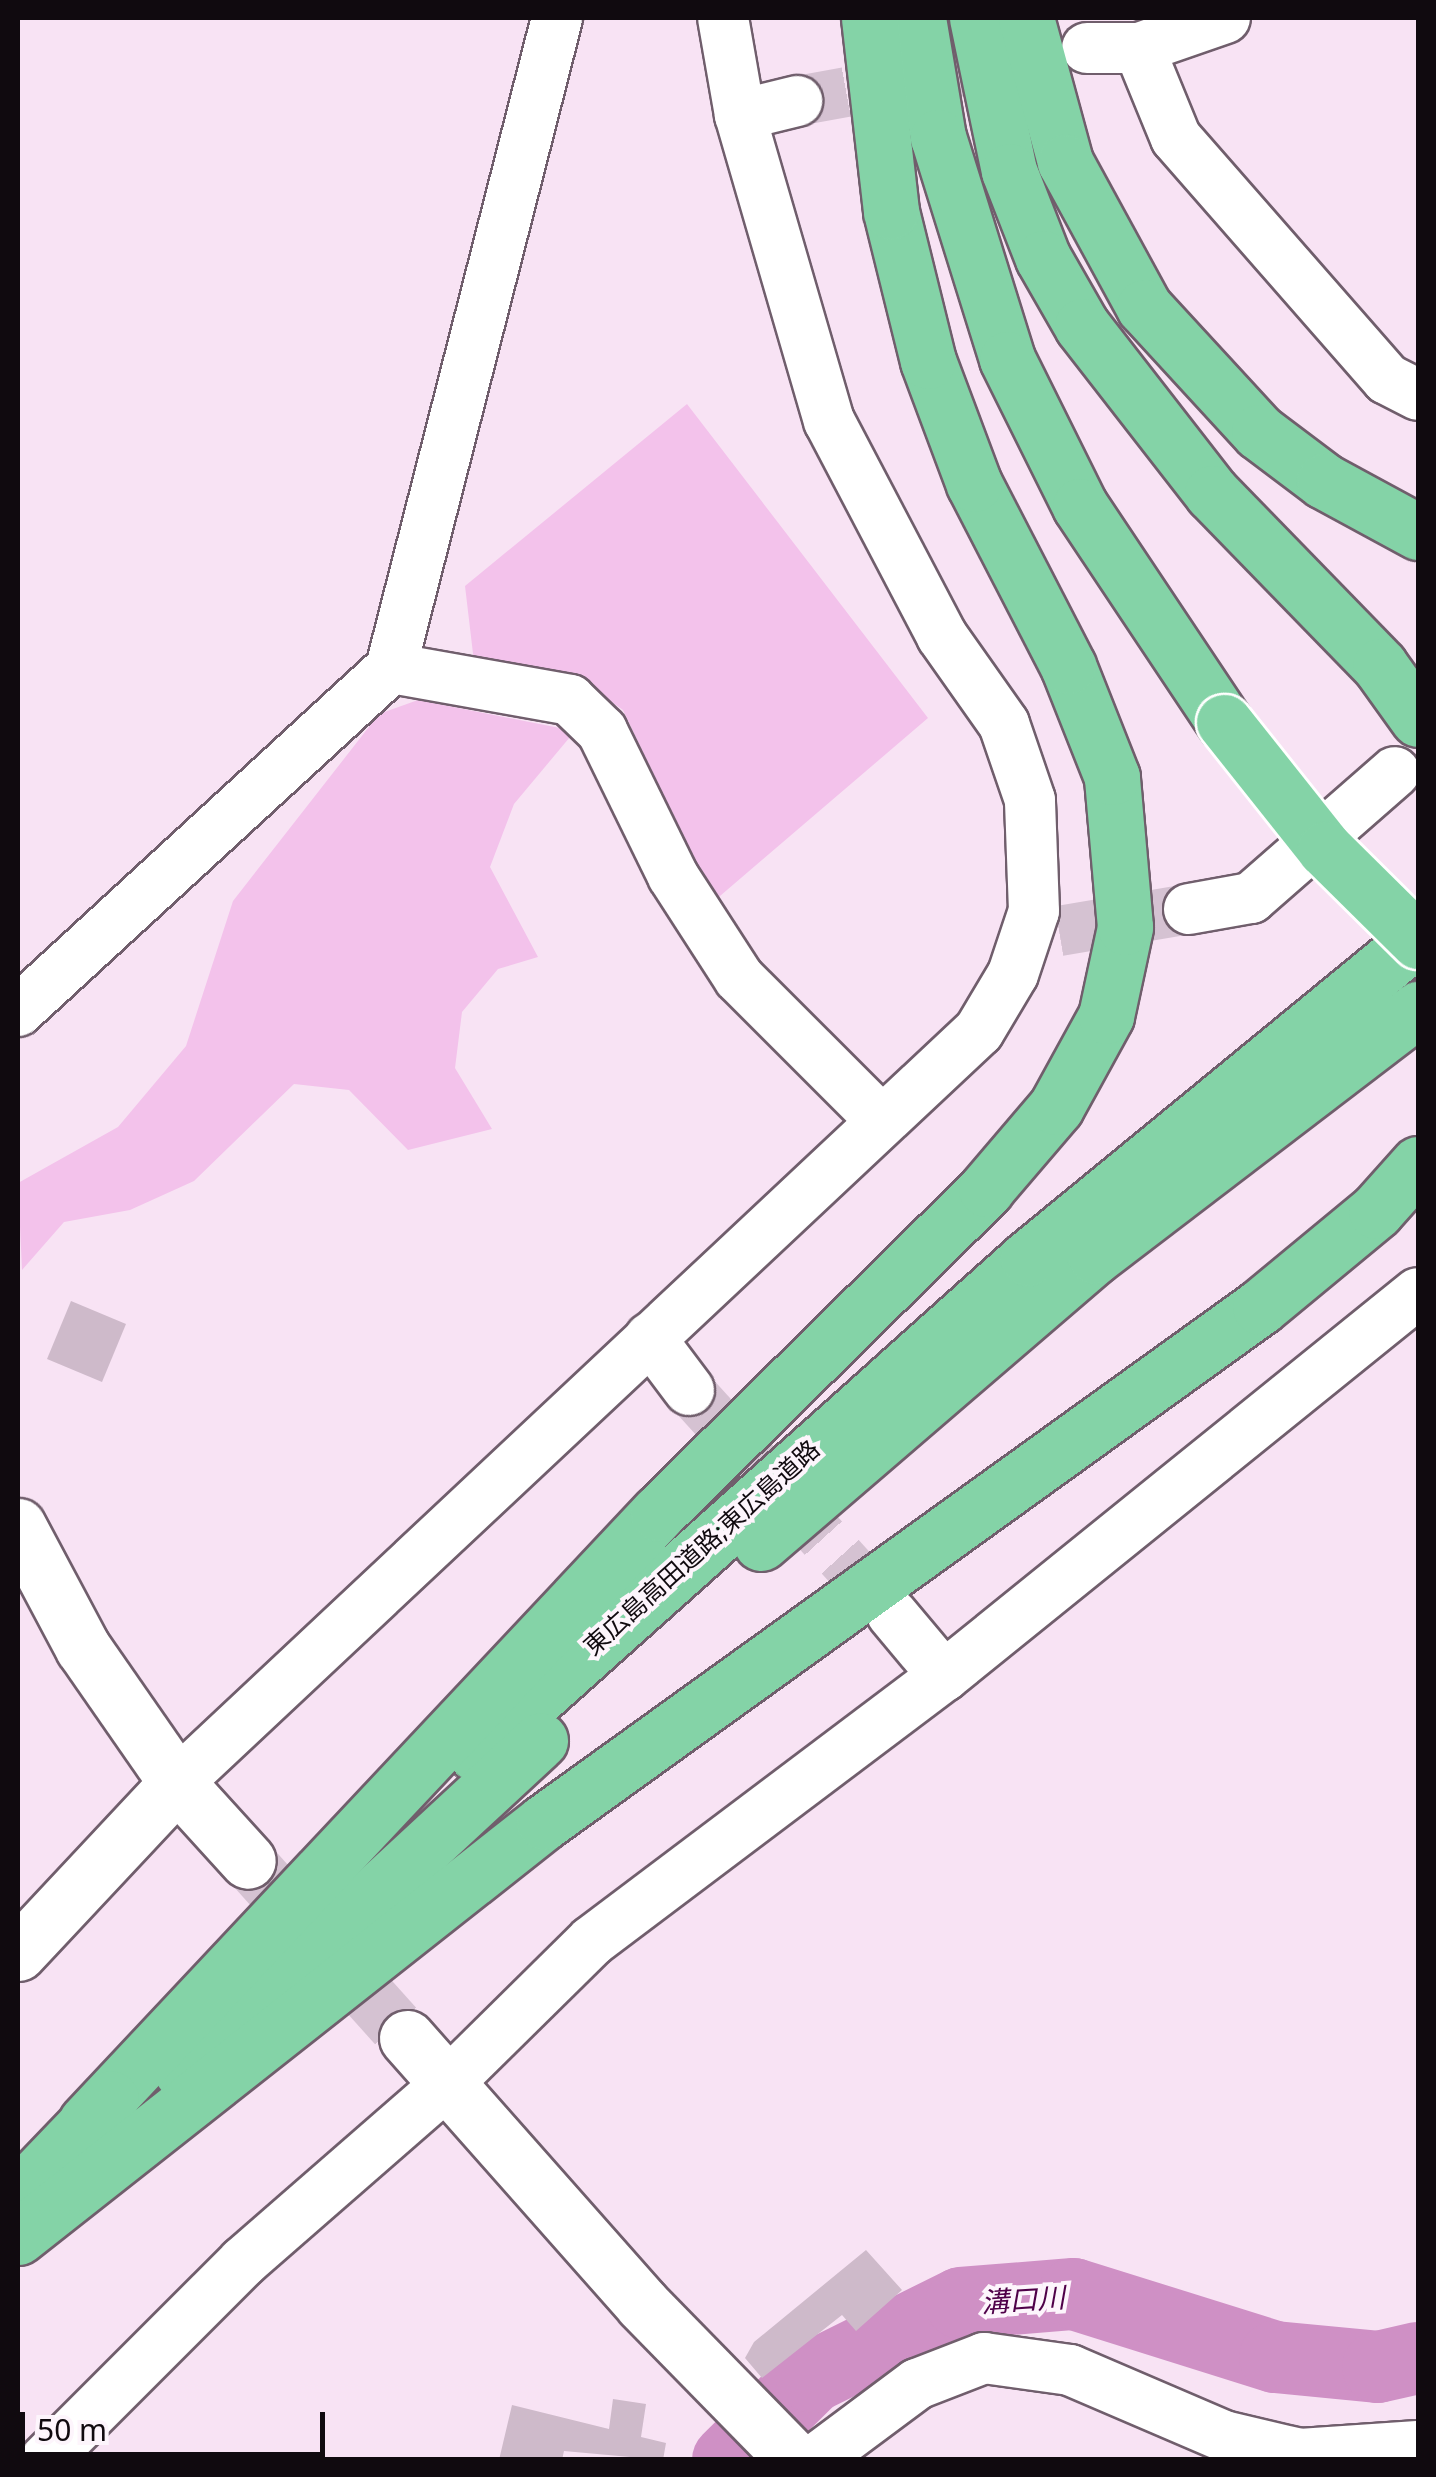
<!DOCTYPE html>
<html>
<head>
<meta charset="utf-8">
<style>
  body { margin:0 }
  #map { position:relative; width:1436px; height:2477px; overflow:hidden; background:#f8e3f4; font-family:"Noto Sans","Noto Sans JP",sans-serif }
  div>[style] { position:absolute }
  .green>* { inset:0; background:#f3c2eb }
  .river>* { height:72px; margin:-36px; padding:0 36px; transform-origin:36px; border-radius:36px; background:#cf90c5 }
  .building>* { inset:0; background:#cebaca }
  .street-tunnel>* { height:50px; margin-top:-25px; transform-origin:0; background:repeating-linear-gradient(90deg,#d5c2d2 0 50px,transparent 0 75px) }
  .secondary-tunnel>* { height:55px; margin-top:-27.5px; transform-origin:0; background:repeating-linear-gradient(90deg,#d5c2d2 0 55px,transparent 0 83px) }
  .roads { filter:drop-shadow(2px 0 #705e6c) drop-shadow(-2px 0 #705e6c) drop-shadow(0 2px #705e6c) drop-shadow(0 -2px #705e6c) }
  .street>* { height:50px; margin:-25px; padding:0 25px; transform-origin:25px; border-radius:25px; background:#fff }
  .secondary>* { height:55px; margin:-27.5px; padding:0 27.5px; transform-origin:27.5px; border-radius:27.5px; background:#fff }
  .highway>* { height:55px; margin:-27.5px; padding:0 27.5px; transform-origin:27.5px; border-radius:27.5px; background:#84d3a7 }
  .bridges { filter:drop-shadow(2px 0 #fff) drop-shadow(-2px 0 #fff) drop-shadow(0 2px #fff) drop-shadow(0 -2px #fff) }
  .highway-bridge>* { height:55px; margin:-27.5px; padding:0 27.5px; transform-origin:27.5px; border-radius:27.5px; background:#84d3a7 }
  span { translate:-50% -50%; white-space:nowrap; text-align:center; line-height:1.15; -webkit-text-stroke:8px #fdf5fc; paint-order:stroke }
  .street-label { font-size:25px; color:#100a0f }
  .water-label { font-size:28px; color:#4f0049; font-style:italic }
  .frame { position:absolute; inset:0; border:20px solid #100a0f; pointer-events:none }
  .scale { position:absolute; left:20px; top:2412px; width:305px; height:45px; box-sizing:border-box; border:5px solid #100a0f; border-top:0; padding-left:12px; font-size:30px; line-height:35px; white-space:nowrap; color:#100a0f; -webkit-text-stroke:8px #fdf5fc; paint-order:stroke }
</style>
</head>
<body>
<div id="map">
  <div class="green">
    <i style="clip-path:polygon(687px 404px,928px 718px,713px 902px,623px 710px,591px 688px,474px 662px,465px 586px)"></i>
    <i style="clip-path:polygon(418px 700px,575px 731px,514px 804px,490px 867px,538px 957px,498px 969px,462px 1012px,455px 1068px,492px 1129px,408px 1150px,349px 1090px,294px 1084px,194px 1181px,130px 1210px,64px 1222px,22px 1270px,18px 1183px,118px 1127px,186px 1046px,233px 901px,379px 714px)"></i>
  </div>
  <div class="river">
    <i style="left:728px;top:2460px;width:118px;rotate:-44.7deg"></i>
    <i style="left:812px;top:2377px;width:166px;rotate:-26.4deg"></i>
    <i style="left:961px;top:2303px;width:113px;rotate:-4.6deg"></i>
    <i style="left:1074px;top:2294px;width:211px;rotate:17.4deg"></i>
    <i style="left:1275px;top:2357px;width:103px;rotate:5.5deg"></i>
    <i style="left:1378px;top:2367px;width:41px;rotate:-12.7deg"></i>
  </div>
  <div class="building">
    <i style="clip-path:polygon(71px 1301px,126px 1324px,102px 1382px,47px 1359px)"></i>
    <i style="clip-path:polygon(866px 2250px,902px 2290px,856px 2331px,842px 2315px,762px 2378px,745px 2358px,754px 2342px)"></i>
    <i style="clip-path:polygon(613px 2399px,646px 2404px,641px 2437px,666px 2443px,663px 2460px,564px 2451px,562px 2460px,499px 2460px,512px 2405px,609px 2429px)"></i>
  </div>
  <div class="street-tunnel">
    <i style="left:797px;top:101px;width:235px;rotate:-10.3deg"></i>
    <i style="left:1059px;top:931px;width:132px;rotate:-9.6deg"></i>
    <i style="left:689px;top:1390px;width:302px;rotate:47.8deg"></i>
  </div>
  <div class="secondary-tunnel">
    <i style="left:248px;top:1861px;width:238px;rotate:48.1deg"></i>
  </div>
  <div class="roads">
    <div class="street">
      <i style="left:1087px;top:48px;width:52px"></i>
      <i style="left:1139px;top:48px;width:91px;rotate:-19.2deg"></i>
      <i style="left:1139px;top:48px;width:97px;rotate:67.7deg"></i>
      <i style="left:1176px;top:138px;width:320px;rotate:48.8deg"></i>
      <i style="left:1387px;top:379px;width:35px;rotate:27deg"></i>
      <i style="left:740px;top:115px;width:59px;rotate:-13.8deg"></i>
      <i style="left:391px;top:668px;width:182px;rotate:10.1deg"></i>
      <i style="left:570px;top:700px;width:45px;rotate:44.1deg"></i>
      <i style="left:602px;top:731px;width:161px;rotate:63.9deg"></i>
      <i style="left:673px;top:876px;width:121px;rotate:57.1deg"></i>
      <i style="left:739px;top:978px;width:202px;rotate:45deg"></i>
      <i style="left:1189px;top:909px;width:63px;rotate:-10.1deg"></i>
      <i style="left:1251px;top:898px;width:191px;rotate:-41.2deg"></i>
      <i style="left:18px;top:1011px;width:507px;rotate:-42.6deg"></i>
      <i style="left:391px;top:668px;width:671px;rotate:-75.67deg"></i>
      <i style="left:650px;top:1338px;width:65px;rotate:53.1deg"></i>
      <i style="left:892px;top:1614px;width:81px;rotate:50deg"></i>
      <i style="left:177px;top:1783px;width:1099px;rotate:-43.16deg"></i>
      <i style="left:979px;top:1031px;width:66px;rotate:-59.2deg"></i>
      <i style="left:1013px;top:974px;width:66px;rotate:-71.6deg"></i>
      <i style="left:1034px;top:911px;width:111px;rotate:-92.1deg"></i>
      <i style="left:1030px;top:800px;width:80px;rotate:-108.9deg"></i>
      <i style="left:1004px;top:724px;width:108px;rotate:-125.2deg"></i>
      <i style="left:942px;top:636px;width:243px;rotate:-117.7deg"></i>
      <i style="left:829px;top:421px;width:319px;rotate:-106.2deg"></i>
      <i style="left:740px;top:115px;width:98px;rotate:-99.9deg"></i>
      <i style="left:45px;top:2460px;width:280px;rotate:-45deg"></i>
      <i style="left:243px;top:2262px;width:272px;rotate:-41.1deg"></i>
      <i style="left:448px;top:2083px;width:202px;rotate:-44.6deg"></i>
      <i style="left:592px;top:1941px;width:441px;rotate:-37deg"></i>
      <i style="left:944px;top:1676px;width:609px;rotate:-38.94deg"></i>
      <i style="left:815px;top:2460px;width:127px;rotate:-36.7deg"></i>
      <i style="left:917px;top:2384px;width:72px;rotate:-21.2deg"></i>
      <i style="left:984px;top:2358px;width:87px;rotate:7.9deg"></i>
      <i style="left:1070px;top:2370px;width:168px;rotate:23.2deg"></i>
      <i style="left:1224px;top:2436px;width:78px;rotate:13.3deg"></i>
      <i style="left:1300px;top:2454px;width:118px;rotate:-3.9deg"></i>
    </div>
    <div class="secondary">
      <i style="left:18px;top:1526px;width:138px;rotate:62deg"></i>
      <i style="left:83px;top:1648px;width:165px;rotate:55.2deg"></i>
      <i style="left:177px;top:1783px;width:105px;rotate:47.7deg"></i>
      <i style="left:18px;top:1953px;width:233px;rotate:-46.9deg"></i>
      <i style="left:407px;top:2038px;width:356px;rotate:48.5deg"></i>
      <i style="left:643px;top:2305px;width:217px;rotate:45.6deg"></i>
    </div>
    <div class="highway">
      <i style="left:918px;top:18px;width:121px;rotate:80.5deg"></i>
      <i style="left:938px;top:137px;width:232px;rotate:72.7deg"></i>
      <i style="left:1007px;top:359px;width:164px;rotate:63.6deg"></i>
      <i style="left:1080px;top:506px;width:260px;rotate:56.3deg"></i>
      <i style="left:977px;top:18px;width:156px;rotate:78.2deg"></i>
      <i style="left:1009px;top:171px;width:93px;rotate:68.7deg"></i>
      <i style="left:1043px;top:258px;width:78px;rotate:60.2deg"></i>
      <i style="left:1082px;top:326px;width:212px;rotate:52.1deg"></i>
      <i style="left:1212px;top:493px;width:241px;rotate:45.8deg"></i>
      <i style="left:1380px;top:666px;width:65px;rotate:54.4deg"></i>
      <i style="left:1026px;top:18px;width:149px;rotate:74.8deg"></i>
      <i style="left:1065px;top:162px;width:165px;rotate:61.4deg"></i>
      <i style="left:1144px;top:307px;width:170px;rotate:47.4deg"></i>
      <i style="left:1259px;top:432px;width:81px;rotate:37deg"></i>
      <i style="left:1324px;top:481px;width:107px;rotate:28.5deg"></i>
      <i style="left:761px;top:1543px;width:440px;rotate:-40.7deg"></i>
      <i style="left:1095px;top:1256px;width:407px;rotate:-37.4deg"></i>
      <i style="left:475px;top:1753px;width:742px;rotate:-41.83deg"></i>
      <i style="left:1028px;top:1258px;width:504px;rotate:-39.37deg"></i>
      <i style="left:182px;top:2072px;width:488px;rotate:-42.8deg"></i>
      <i style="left:86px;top:2122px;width:836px;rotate:-46.79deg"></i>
      <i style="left:658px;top:1513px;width:461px;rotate:-44.6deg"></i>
      <i style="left:986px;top:1189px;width:108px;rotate:-49.5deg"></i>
      <i style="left:1056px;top:1107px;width:104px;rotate:-61.2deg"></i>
      <i style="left:1106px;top:1016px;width:91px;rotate:-77.9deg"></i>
      <i style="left:1125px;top:927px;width:151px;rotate:-95deg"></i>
      <i style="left:1112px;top:777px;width:119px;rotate:-111.6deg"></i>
      <i style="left:1068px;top:666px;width:205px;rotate:-117.3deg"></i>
      <i style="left:974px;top:484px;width:131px;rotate:-110.5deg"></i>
      <i style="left:928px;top:361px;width:154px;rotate:-103.9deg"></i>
      <i style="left:891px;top:211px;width:194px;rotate:-96.5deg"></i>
      <i style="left:18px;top:2195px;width:134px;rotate:-46.2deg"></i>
      <i style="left:18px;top:2237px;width:670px;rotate:-38.27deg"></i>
      <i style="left:544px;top:1822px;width:882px;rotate:-35.73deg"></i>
      <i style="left:1260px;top:1307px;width:151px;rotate:-39.6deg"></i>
      <i style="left:1376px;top:1211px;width:63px;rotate:-48.2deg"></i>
    </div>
  </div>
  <div class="bridges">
    <div class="highway-bridge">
      <i style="left:1224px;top:722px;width:162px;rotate:51.5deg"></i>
      <i style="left:1325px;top:849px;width:131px;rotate:44.7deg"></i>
    </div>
  </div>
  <div class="street-label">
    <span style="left:701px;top:1547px;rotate:-42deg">東広島高田道路;東広島道路</span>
  </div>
  <div class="water-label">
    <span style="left:1023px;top:2299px;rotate:-4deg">溝口川</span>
  </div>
  <div class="frame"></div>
  <div class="scale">50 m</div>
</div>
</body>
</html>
